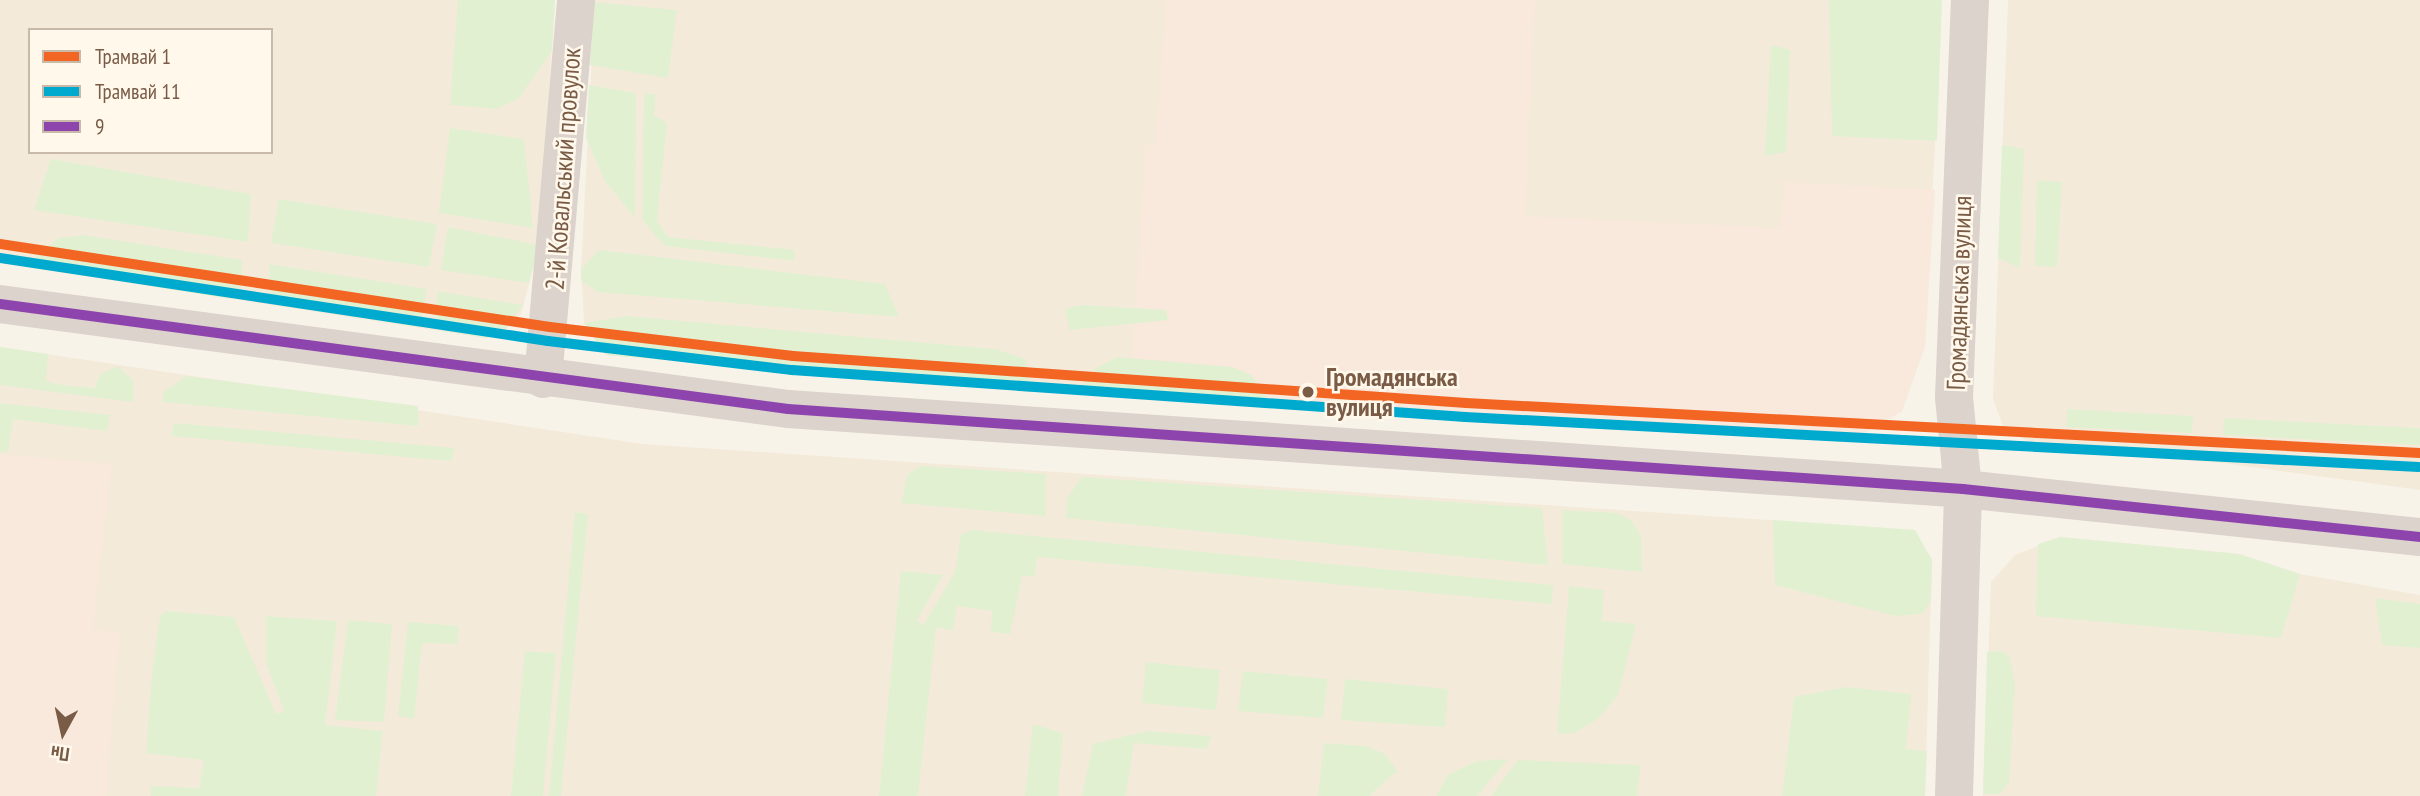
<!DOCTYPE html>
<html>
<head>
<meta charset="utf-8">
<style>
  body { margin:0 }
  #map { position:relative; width:2420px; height:796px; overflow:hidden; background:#f8f3e9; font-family:"PT Sans Narrow",sans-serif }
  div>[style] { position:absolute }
  .residential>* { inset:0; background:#f4ead9 }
  .commercial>* { inset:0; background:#f9e8dc }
  .green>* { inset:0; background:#e2f0d2 }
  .minor>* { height:38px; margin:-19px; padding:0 19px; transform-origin:19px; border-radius:19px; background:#dbd3cc }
  .bus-1>* { height:10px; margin:-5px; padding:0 5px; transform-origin:5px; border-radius:5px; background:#8e44ad }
  .tram-1>* { height:10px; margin:-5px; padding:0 5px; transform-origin:5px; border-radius:5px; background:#f26522 }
  .tram-2>* { height:10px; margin:-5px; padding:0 5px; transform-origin:5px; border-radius:5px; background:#00a9ce }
  .dots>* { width:19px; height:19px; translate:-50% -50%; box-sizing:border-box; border:4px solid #fff8eb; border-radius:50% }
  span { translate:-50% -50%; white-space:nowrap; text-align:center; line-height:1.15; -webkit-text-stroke:5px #fff8eb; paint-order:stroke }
  .street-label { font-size:26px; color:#795b46 }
  .stop-label { font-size:26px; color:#795b46; font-weight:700 }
  .left { translate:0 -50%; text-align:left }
  .legend { position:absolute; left:28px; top:28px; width:245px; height:126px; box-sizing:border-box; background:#fff8eb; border:2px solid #c9b9a9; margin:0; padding:9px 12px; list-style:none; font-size:21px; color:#795b46 }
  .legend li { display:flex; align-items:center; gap:14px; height:35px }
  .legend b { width:35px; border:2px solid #c9b9a9 }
  .north { position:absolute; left:28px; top:698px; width:70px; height:70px; -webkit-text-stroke:5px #fff8eb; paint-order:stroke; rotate:188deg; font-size:19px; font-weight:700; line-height:28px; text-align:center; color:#795b46 }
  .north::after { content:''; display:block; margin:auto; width:24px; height:32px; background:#795b46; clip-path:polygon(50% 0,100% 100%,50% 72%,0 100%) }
</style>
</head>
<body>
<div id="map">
  <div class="residential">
    <i style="clip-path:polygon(evenodd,0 0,555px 0,539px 245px,521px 314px,502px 333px,486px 338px,0 263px,0 0,30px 30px,271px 30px,271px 152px,30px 152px,30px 30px)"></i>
    <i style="clip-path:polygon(595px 0,1942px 0,1925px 346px,1902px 411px,1854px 439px,1300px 410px,606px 355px,584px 323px,581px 269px)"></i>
    <i style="clip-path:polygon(2008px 0,2420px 0,2420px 490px,2223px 463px,2048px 451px,2004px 429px,1993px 399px)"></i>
    <i style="clip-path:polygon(0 347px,643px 444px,1915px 530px,1932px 560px,1925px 796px,0 796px)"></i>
    <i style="clip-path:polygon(2060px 537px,2239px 554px,2300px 574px,2420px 595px,2420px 796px,1983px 796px,1991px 582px,2015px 555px)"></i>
  </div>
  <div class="commercial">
    <i style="clip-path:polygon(1166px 0,1535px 0,1525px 216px,1780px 228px,1784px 182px,1935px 190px,1925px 346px,1902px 411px,1854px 439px,1130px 398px,1145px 145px,1155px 146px)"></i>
    <i style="clip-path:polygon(0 454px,112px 464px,93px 629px,120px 633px,106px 796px,0 796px)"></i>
  </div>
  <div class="green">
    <i style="clip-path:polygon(458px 0,555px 0,552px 51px,518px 99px,496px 109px,450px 105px)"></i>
    <i style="clip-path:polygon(1829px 0,1942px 0,1937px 141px,1832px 136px)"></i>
    <i style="clip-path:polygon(594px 2px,677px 10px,668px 78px,590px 65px)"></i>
    <i style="clip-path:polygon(1771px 45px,1790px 50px,1786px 152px,1765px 156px)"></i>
    <i style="clip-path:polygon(589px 85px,636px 93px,635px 218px,605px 181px,586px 138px)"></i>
    <i style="clip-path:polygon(644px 93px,656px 95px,654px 115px,667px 123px,657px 221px,668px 237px,795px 250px,795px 261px,666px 246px,656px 237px,642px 219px)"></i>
    <i style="clip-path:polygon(450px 128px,524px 139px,533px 228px,439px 213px)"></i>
    <i style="clip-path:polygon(2002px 145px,2024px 149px,2020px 268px,1998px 258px)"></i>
    <i style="clip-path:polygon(51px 159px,251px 194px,248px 242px,34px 210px)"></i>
    <i style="clip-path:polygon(2037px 180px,2062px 182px,2057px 267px,2035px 266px)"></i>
    <i style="clip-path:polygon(279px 199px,437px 224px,429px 267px,271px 243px)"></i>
    <i style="clip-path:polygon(448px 227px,539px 245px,529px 283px,441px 270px)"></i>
    <i style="clip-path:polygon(84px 235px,242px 260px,241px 287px,231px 299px,37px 268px,37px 255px,59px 238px)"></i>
    <i style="clip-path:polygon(599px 250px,885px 284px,899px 317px,597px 292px,581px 280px,581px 269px)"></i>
    <i style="clip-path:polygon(269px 264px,427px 289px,420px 327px,271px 304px)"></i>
    <i style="clip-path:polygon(437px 291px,523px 305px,502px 333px,486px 338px,444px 331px,436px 318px)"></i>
    <i style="clip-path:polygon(1081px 305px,1166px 310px,1168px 320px,1070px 330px,1065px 309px)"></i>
    <i style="clip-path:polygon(626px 316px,995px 349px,1026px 359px,1031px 392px,606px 355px,584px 323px)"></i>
    <i style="clip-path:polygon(0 347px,48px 354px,46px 381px,61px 385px,95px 388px,100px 374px,118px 366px,133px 380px,133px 402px,0 385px)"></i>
    <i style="clip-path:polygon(1117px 357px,1232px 367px,1251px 375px,1269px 400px,1083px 386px,1096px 368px)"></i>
    <i style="clip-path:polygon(186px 376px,418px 406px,418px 426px,162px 402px,164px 392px)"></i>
    <i style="clip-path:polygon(0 403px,110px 415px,107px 431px,13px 419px,8px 452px,0 451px)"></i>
    <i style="clip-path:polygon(2067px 409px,2193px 416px,2192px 433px,2066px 427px)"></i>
    <i style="clip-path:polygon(2224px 418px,2420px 428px,2420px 445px,2223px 435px)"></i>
    <i style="clip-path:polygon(174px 423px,455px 448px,451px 461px,171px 436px)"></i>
    <i style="clip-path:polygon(921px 466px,1046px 474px,1046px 516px,901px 503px,908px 474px)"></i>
    <i style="clip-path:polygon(1082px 477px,1542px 508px,1548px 565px,1066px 518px,1067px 498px)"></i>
    <i style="clip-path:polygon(1562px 510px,1617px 513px,1632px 521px,1641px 536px,1642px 572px,1562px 564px)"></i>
    <i style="clip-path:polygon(575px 512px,588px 514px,561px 796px,549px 796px)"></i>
    <i style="clip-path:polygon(1773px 520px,1915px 530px,1932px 560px,1931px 601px,1922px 614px,1895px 616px,1775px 585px)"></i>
    <i style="clip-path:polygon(972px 530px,1553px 585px,1552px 604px,1037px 557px,1035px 576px,1022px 576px,1010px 634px,991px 632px,992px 611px,957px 606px,953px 630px,936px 628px,918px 796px,879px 796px,901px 571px,943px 575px,917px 620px,923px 626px,955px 572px,961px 534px)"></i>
    <i style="clip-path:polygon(2060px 537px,2239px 554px,2300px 574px,2281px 638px,2036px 616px,2038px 544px)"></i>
    <i style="clip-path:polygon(1569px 586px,1604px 590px,1602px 621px,1636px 624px,1618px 695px,1599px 718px,1574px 733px,1557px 734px)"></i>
    <i style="clip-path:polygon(2375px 598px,2420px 604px,2420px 648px,2382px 645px)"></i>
    <i style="clip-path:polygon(166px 611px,234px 617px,276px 714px,284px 711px,266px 663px,266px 616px,337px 621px,325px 725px,383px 731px,376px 796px,151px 796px,151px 786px,199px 788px,204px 760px,146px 753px,152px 674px,160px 616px)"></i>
    <i style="clip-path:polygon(348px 620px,392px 624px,384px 722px,335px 720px)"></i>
    <i style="clip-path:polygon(408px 622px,459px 626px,457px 644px,422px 643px,414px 719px,398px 716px)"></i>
    <i style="clip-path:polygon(525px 651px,556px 653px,543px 796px,511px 796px)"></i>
    <i style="clip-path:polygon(2001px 651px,2009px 656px,2015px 684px,2009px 783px,2000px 794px,1983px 794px,1987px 652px)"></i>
    <i style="clip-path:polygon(1146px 662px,1220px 670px,1216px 710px,1142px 703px)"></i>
    <i style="clip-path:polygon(1243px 671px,1328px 679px,1323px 718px,1238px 711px)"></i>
    <i style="clip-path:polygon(1345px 679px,1448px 689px,1445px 727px,1341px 720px)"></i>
    <i style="clip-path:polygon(1846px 687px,1911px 694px,1906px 749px,1927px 751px,1925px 796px,1782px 796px,1794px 697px)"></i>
    <i style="clip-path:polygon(1033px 724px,1063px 733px,1058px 796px,1025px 796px)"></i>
    <i style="clip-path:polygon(1147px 731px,1211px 736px,1207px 749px,1134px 743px,1126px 796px,1082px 796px,1093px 744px)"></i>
    <i style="clip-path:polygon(1324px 743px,1366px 746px,1385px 754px,1397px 771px,1369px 796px,1318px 796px)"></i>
    <i style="clip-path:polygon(1508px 759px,1477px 796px,1436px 796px,1448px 775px,1477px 761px)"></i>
    <i style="clip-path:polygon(1518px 760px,1641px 765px,1637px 796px,1491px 796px)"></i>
  </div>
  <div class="minor">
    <i style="left:0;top:304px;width:795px;rotate:7.59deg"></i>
    <i style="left:788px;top:409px;width:1178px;rotate:3.89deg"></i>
    <i style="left:1963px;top:489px;width:460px;rotate:6deg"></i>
    <i style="left:543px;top:379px;width:380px;rotate:-85deg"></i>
    <i style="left:1954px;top:796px;width:307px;rotate:-88.3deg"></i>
    <i style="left:1963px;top:489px;width:92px;rotate:-95.6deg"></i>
    <i style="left:1954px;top:397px;width:397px;rotate:-87.7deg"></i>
  </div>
  <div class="bus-1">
    <i style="left:0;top:304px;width:795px;rotate:7.59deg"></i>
    <i style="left:788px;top:409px;width:1178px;rotate:3.89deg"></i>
    <i style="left:1963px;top:489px;width:460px;rotate:6deg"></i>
  </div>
  <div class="tram-1">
    <i style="left:0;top:244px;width:556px;rotate:8.58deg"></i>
    <i style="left:550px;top:327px;width:245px;rotate:6.8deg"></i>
    <i style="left:793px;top:356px;width:675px;rotate:3.99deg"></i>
    <i style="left:1466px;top:403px;width:955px;rotate:3deg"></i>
  </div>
  <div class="tram-2">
    <i style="left:0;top:258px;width:554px;rotate:8.61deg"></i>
    <i style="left:548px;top:341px;width:246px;rotate:6.8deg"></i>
    <i style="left:792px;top:370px;width:675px;rotate:3.99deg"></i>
    <i style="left:1465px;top:417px;width:955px;rotate:3deg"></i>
  </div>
  <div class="dots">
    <i style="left:1308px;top:392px;background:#795b46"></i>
  </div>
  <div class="street-label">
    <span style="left:563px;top:169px;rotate:-86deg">2-й Ковальський провулок</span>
    <span style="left:1959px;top:293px;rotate:-88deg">Громадянська вулиця</span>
  </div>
  <div class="stop-label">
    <span class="left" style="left:1326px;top:392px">Громадянська<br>вулиця</span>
  </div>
  <ul class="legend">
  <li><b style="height:9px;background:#f26522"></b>Трамвай 1</li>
  <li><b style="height:9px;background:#00a9ce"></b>Трамвай 11</li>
  <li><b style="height:9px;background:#8e44ad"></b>9</li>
  </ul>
  <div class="north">Пн</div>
</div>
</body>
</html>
